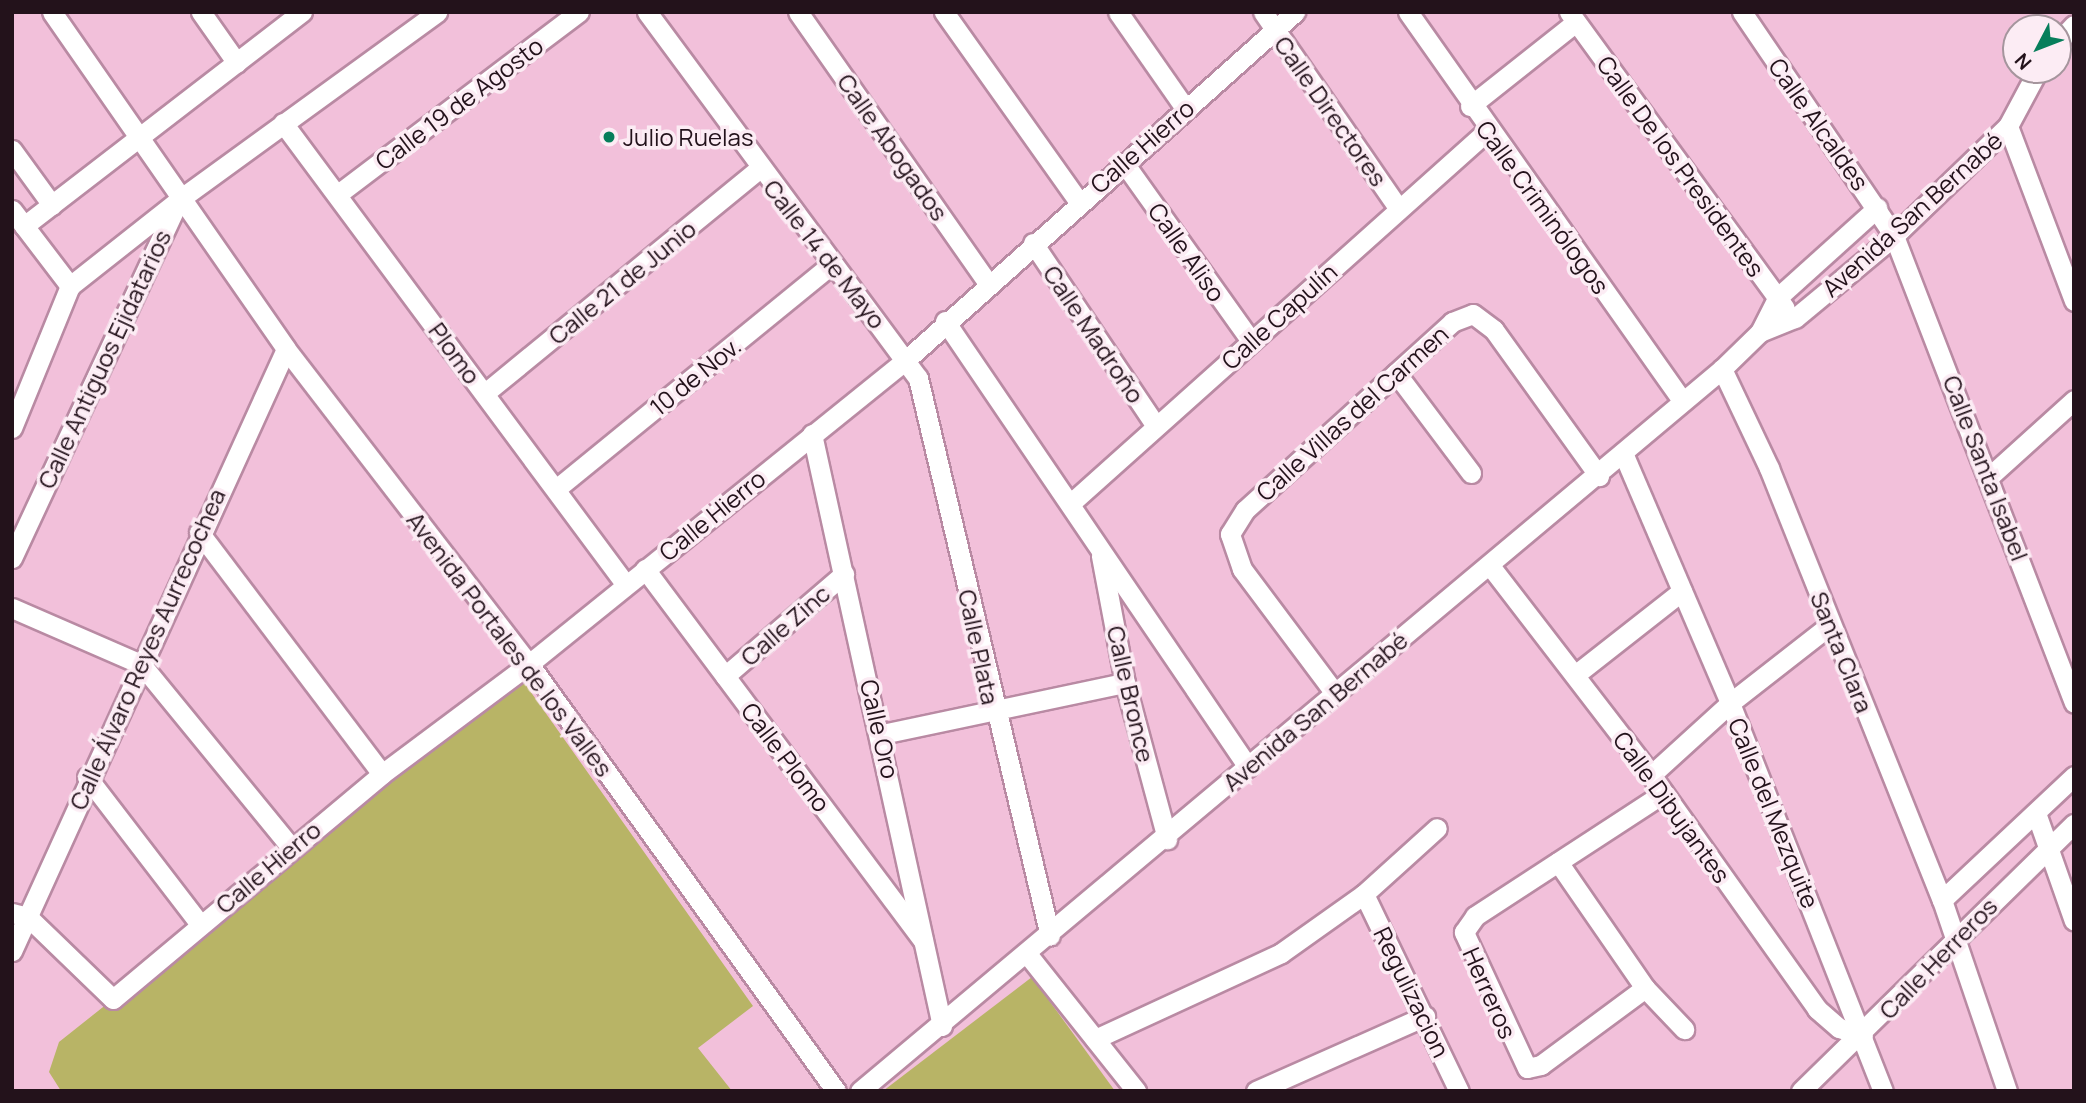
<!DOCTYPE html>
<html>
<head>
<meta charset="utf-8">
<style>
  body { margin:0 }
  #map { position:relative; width:2086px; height:1103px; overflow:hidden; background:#f2c0da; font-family:Manrope,sans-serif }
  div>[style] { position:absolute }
  .green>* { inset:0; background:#b8b466 }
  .roads { filter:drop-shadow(2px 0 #b98aa3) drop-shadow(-2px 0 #b98aa3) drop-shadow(0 2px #b98aa3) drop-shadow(0 -2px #b98aa3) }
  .minor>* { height:19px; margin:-9.5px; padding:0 9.5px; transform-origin:9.5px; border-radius:9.5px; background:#fff }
  .dots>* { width:19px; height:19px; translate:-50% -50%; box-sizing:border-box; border:4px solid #fcecf4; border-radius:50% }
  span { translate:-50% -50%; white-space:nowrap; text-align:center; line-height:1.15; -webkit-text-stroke:7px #fcecf4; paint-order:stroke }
  .street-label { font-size:24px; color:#23121b }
  .poi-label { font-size:24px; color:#23121b }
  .left { translate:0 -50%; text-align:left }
  .frame { position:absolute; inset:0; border:14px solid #23121b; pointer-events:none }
  .north { position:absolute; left:2002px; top:14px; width:70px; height:70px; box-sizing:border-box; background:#fcecf4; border:2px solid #a5959d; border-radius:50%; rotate:228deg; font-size:19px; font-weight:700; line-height:28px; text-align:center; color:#23121b }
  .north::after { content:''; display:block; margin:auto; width:24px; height:32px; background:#077e5b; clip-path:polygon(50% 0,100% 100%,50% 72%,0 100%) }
</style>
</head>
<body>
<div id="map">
  <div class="green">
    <i style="clip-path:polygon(523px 681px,753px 1006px,698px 1048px,732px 1091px,61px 1091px,49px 1072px,59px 1042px,467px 718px)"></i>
    <i style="clip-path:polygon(1032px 977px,1115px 1091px,883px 1091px)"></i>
  </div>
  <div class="roads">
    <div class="minor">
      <i style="left:52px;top:12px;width:410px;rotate:55.2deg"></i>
      <i style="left:286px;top:349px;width:398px;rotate:52.4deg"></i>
      <i style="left:529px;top:664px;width:526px;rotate:54.29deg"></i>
      <i style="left:201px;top:12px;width:62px;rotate:54.8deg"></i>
      <i style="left:647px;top:12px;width:455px;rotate:53.5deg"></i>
      <i style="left:918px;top:378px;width:573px;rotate:76.69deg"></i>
      <i style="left:798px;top:12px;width:331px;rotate:55deg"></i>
      <i style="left:944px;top:12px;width:233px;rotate:54.6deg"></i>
      <i style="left:1118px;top:12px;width:117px;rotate:55.1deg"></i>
      <i style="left:1263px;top:12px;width:239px;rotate:55.4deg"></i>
      <i style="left:1408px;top:12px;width:475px;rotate:54.8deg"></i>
      <i style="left:1569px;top:12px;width:366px;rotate:53.9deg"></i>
      <i style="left:1742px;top:12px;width:271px;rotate:55.8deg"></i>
      <i style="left:1894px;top:236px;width:500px;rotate:68.9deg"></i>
      <i style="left:2058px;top:42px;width:23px;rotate:-47deg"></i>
      <i style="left:1470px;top:106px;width:135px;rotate:-38.4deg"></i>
      <i style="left:283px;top:123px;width:575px;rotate:53.41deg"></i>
      <i style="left:2008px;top:126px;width:187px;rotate:69.3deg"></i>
      <i style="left:12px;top:150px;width:68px;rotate:54deg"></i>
      <i style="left:1124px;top:163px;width:219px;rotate:54.5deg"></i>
      <i style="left:338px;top:194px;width:302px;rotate:-37.1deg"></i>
      <i style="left:12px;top:210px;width:96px;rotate:52.7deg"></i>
      <i style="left:24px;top:226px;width:351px;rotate:-37.6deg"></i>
      <i style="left:1033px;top:243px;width:220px;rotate:56.1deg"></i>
      <i style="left:945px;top:321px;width:539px;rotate:55.81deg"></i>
      <i style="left:1760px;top:332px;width:38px;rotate:-22deg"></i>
      <i style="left:1795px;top:318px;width:129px;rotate:-39.6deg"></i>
      <i style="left:1894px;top:236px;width:158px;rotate:-44deg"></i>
      <i style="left:2008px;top:126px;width:64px;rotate:-61.8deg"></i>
      <i style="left:1722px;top:369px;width:110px;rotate:64.6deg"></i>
      <i style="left:1769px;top:468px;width:465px;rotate:68.2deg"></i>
      <i style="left:1942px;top:900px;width:202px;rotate:71.2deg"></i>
      <i style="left:1396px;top:373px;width:125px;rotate:53.1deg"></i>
      <i style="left:485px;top:393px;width:354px;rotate:-39.3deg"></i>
      <i style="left:12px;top:428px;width:153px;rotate:-67.8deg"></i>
      <i style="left:70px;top:286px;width:140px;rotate:-38.3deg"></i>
      <i style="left:180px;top:199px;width:318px;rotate:-36deg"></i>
      <i style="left:812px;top:434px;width:606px;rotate:77.61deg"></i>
      <i style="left:1623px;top:453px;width:272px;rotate:66.8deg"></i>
      <i style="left:1730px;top:703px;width:417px;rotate:68.5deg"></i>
      <i style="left:1990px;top:476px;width:113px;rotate:-42.1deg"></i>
      <i style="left:556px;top:489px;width:357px;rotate:-39.2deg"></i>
      <i style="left:1071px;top:503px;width:559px;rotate:-41.81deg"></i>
      <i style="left:199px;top:532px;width:303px;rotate:52.9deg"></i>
      <i style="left:1101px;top:556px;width:129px;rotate:79.3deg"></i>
      <i style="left:1125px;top:683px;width:162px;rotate:74.9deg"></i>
      <i style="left:12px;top:558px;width:388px;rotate:-65deg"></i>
      <i style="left:1491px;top:567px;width:262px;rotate:52.4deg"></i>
      <i style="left:1651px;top:775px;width:287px;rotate:54.6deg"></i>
      <i style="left:1817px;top:1009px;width:29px;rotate:41deg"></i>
      <i style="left:1839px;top:1028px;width:25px;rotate:18deg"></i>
      <i style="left:645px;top:569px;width:464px;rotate:53.2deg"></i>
      <i style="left:12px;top:608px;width:141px;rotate:23.5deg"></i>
      <i style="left:141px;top:664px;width:237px;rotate:50.7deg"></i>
      <i style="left:1575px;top:675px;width:136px;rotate:-38.1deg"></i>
      <i style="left:725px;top:676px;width:157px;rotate:-40.6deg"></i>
      <i style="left:1334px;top:692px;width:154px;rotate:-126.8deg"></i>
      <i style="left:1242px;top:569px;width:37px;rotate:-109deg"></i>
      <i style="left:1230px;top:534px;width:28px;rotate:-58deg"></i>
      <i style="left:1245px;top:510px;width:280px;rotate:-42.2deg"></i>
      <i style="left:1452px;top:322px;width:22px;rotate:-21deg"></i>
      <i style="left:1473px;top:314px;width:26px;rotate:37deg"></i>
      <i style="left:1494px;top:330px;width:180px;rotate:54.3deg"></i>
      <i style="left:882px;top:734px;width:248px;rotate:-11.9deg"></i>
      <i style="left:1651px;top:775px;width:107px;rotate:-42.3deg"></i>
      <i style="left:1730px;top:703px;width:128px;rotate:-38deg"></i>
      <i style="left:87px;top:777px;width:185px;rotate:52.5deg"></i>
      <i style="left:2036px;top:813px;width:114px;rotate:70.6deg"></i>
      <i style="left:1558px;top:862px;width:153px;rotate:55.4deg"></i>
      <i style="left:1645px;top:988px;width:57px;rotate:46.4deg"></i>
      <i style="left:1364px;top:894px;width:219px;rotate:64.3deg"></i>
      <i style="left:1942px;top:900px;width:181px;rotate:-43.2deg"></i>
      <i style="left:12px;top:913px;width:16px;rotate:14deg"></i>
      <i style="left:28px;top:917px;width:118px;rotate:44deg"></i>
      <i style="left:113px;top:999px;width:351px;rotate:-39.9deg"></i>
      <i style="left:382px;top:774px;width:184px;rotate:-36.8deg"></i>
      <i style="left:529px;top:664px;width:486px;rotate:-38.9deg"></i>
      <i style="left:907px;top:359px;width:521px;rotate:-41.81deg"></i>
      <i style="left:12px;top:951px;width:661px;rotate:-65.53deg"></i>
      <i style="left:1028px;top:955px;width:174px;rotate:51.5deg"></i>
      <i style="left:1645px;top:988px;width:129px;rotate:143.5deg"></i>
      <i style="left:1541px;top:1065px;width:14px;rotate:168deg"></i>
      <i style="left:1527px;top:1068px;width:150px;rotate:-114.9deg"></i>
      <i style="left:1464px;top:932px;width:19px;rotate:-55deg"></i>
      <i style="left:1475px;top:916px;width:225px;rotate:-33.1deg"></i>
      <i style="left:1095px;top:1039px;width:205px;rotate:-24.8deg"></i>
      <i style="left:1281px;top:953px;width:102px;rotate:-35.4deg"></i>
      <i style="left:1364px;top:894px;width:98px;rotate:-42.1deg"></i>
      <i style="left:860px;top:1091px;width:1124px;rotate:-39.95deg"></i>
      <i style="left:1722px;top:369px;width:53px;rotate:-44.2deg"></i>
      <i style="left:1760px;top:332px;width:38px;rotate:-63deg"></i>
      <i style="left:1777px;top:298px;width:135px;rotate:-42deg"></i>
      <i style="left:1256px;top:1091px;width:185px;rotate:-23.9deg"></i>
      <i style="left:1801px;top:1091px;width:382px;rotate:-44.4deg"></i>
    </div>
  </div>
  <div class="dots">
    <i style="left:609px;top:137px;background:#077e5b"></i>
  </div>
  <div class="street-label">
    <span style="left:459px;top:103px;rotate:-37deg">Calle 19 de Agosto</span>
    <span style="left:1331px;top:111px;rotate:55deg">Calle Directores</span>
    <span style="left:1819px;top:124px;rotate:55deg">Calle Alcaldes</span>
    <span style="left:1142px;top:146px;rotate:-41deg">Calle Hierro</span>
    <span style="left:893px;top:147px;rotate:55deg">Calle Abogados</span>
    <span style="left:1681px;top:166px;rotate:54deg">Calle De los Presidentes</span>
    <span style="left:1543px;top:207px;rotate:54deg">Calle Criminólogos</span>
    <span style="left:1912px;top:214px;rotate:-42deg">Avenida San Bernabé</span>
    <span style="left:1187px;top:252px;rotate:55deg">Calle Aliso</span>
    <span style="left:825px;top:254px;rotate:52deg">Calle 14 de Mayo</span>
    <span style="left:622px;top:282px;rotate:-39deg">Calle 21 de Junio</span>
    <span style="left:1279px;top:316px;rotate:-42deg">Calle Capulín</span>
    <span style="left:1094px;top:334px;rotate:56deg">Calle Madroño</span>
    <span style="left:455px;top:353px;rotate:54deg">Plomo</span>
    <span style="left:104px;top:359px;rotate:-65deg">Calle Antiguos Ejidatarios</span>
    <span style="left:695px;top:376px;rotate:-39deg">10 de Nov.</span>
    <span style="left:1352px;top:413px;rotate:-42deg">Calle Villas del Carmen</span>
    <span style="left:1986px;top:468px;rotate:69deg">Calle Santa Isabel</span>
    <span style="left:712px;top:515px;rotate:-39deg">Calle Hierro</span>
    <span style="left:785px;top:625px;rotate:-41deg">Calle Zinc</span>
    <span style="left:510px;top:644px;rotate:53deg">Avenida Portales de los Valles</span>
    <span style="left:979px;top:647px;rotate:78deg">Calle Plata</span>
    <span style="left:147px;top:649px;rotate:-66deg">Calle Álvaro Reyes Aurrecochea</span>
    <span style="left:1842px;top:652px;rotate:68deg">Santa Clara</span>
    <span style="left:1131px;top:694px;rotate:77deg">Calle Bronce</span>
    <span style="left:1315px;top:711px;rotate:-40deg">Avenida San Bernabé</span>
    <span style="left:880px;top:729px;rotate:77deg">Calle Oro</span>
    <span style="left:786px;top:757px;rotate:53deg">Calle Plomo</span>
    <span style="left:1672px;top:807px;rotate:54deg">Calle Dibujantes</span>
    <span style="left:1774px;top:813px;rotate:68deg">Calle del Mezquite</span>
    <span style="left:268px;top:867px;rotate:-40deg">Calle Hierro</span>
    <span style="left:1938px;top:958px;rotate:-46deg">Calle Herreros</span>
    <span style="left:1412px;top:992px;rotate:64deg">Regulizacion</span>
    <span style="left:1490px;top:993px;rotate:66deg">Herreros</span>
  </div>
  <div class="poi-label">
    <span class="left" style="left:623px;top:137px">Julio Ruelas</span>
  </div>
  <div class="frame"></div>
  <div class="north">N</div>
</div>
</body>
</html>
